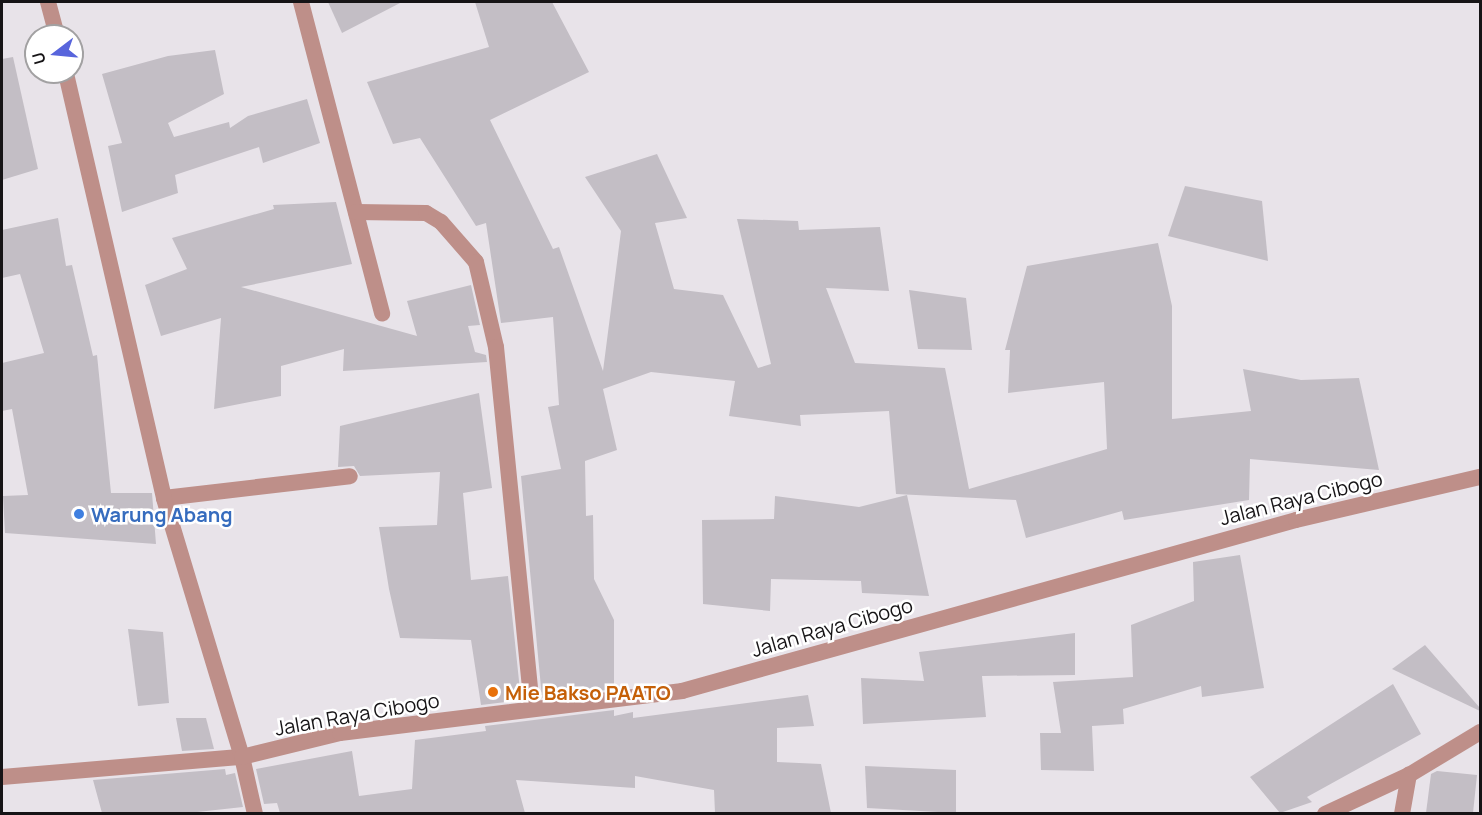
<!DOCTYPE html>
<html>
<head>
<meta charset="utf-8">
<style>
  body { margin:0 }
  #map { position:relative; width:1482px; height:815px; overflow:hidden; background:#e8e3e9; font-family:Manrope,sans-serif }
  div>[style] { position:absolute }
  .building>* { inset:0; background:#c3bec5 }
  .minor>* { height:16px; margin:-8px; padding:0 8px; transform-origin:8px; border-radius:8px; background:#be8f89 }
  .dots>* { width:16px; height:16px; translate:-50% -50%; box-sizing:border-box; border:3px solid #fff; border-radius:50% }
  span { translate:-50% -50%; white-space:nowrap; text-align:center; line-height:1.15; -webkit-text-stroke:5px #fff; paint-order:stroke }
  .street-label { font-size:20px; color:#161416 }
  .shop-label { font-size:20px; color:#366cbe; font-weight:700 }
  .left { translate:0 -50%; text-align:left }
  .food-label { font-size:20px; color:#c56008; font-weight:700 }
  .frame { position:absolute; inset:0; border:3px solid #161416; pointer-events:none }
  .north { position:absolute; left:24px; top:24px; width:60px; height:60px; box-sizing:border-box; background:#fff; border:2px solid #a2a1a2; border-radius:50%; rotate:254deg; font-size:16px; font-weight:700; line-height:24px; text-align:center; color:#161416 }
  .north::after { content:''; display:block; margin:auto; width:21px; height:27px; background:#5865dc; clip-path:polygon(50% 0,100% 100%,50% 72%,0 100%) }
</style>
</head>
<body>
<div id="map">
  <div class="building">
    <i style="clip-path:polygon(328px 2px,402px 2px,342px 33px)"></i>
    <i style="clip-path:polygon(475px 2px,552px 2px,589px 72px,490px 120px,553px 249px,559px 247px,603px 371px,621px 231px,585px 177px,657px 154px,687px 218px,655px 223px,674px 289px,723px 295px,758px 368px,771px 364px,737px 219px,798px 221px,799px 230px,880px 227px,889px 291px,826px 288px,855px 363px,945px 368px,969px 489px,1107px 449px,1104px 382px,1008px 393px,1010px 350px,1005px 350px,1027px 266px,1158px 243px,1172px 306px,1172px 419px,1251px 411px,1243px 369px,1301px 380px,1359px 378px,1379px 470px,1250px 459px,1249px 500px,1124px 520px,1122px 511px,1026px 538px,1016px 500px,896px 494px,889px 411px,800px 415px,801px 426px,729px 416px,735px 381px,651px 372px,603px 389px,617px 450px,585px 461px,586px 516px,593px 515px,594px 579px,614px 620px,614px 689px,542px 698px,521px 476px,561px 469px,548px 407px,559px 405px,553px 317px,501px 323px,486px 223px,476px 226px,420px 138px,393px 144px,367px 82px,489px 47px)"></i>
    <i style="clip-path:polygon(215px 50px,224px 94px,168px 123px,174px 137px,229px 122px,230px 128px,248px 116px,307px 99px,320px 143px,263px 163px,259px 147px,175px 175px,178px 193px,122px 212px,108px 146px,122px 143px,102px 74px,168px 56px)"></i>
    <i style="clip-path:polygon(13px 57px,38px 169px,2px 180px,2px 59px)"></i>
    <i style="clip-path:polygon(1185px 186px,1262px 201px,1268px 261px,1168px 236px)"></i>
    <i style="clip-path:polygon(336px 202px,352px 264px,241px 287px,417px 336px,407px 301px,471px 285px,480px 325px,468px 326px,475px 352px,486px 355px,487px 362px,343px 371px,344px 349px,281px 366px,281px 396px,214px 409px,221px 318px,161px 336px,145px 285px,187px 269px,172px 238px,274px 209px,273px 205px)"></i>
    <i style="clip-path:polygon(58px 218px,66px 266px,72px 265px,93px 356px,97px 355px,111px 493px,152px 493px,156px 544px,5px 533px,3px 496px,28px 495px,12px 409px,2px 411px,2px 363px,44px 353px,20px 274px,2px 278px,2px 230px)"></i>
    <i style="clip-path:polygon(909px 290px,966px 298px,972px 350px,918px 349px)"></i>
    <i style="clip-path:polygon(479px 393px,492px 488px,463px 493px,471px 580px,508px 576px,521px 700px,481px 705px,471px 640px,400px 638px,389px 589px,379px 527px,437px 525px,440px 472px,360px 476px,354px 466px,338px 467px,340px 426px)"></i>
    <i style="clip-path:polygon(907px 495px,929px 596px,862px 593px,861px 581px,771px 579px,770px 611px,703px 604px,702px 520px,774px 519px,775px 496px,859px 507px)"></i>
    <i style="clip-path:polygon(1240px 555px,1264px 688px,1202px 697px,1201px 686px,1123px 709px,1124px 724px,1092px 726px,1094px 771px,1041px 770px,1040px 733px,1061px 733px,1053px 682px,1133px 677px,1131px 625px,1194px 601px,1193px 562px)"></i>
    <i style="clip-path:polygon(128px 629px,163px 632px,169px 703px,138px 706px)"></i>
    <i style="clip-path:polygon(1075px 633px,1075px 675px,982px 676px,986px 717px,863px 724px,861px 678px,924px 681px,919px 652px)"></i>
    <i style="clip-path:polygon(1425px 645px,1480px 708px,1480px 711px,1392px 669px)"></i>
    <i style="clip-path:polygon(1393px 684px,1421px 734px,1307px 797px,1312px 802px,1280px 813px,1250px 777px)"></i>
    <i style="clip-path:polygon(808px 695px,814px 726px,777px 728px,777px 762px,821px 764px,831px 813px,715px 813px,714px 790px,635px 776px,635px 788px,516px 780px,525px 813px,280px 813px,277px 803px,264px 804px,256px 769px,352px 751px,359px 796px,412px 789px,415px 740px,486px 731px,485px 726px,614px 710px,614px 716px,633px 712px,633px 718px)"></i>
    <i style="clip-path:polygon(176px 718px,206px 718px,214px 749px,182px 751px)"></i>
    <i style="clip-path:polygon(865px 766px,956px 770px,956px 813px,867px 808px)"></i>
    <i style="clip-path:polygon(225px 769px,226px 775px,235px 773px,243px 807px,188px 813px,102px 813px,93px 780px)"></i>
    <i style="clip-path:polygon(1437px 771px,1477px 775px,1473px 813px,1426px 813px,1431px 774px)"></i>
  </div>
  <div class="minor">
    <i style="left:48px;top:2px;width:35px;rotate:75deg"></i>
    <i style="left:301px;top:2px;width:322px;rotate:75.4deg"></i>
    <i style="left:356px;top:212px;width:70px;rotate:0.8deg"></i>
    <i style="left:426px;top:213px;width:17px;rotate:31deg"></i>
    <i style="left:441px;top:222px;width:53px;rotate:48.8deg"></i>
    <i style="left:476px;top:262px;width:87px;rotate:76.8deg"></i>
    <i style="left:496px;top:347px;width:363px;rotate:84.3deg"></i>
    <i style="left:164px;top:498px;width:187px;rotate:-6.7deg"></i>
    <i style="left:2px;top:777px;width:241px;rotate:-4.8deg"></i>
    <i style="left:242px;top:757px;width:270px;rotate:-106.8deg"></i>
    <i style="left:164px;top:498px;width:437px;rotate:-103deg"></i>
    <i style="left:255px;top:814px;width:58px;rotate:-102.8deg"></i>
    <i style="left:242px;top:757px;width:101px;rotate:-13.8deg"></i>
    <i style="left:340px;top:733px;width:345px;rotate:-7deg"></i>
    <i style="left:682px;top:691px;width:637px;rotate:-15.56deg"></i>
    <i style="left:1296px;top:520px;width:189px;rotate:-13.2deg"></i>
    <i style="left:1325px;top:814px;width:93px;rotate:-24.9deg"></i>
    <i style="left:1409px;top:775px;width:83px;rotate:-31.2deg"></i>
    <i style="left:1402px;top:814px;width:40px;rotate:-80deg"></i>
  </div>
  <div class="dots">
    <i style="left:79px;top:514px;background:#3f7fe0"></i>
    <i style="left:493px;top:692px;background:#e8710a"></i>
  </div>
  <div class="street-label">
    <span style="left:1301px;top:498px;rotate:-14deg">Jalan Raya Cibogo</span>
    <span style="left:832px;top:627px;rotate:-16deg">Jalan Raya Cibogo</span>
    <span style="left:357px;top:714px;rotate:-10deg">Jalan Raya Cibogo</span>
  </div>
  <div class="shop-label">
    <span class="left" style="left:91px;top:514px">Warung Abang</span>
  </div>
  <div class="food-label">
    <span class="left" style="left:505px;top:692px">Mie Bakso PAATO</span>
  </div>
  <div class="frame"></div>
  <div class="north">U</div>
</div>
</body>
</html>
